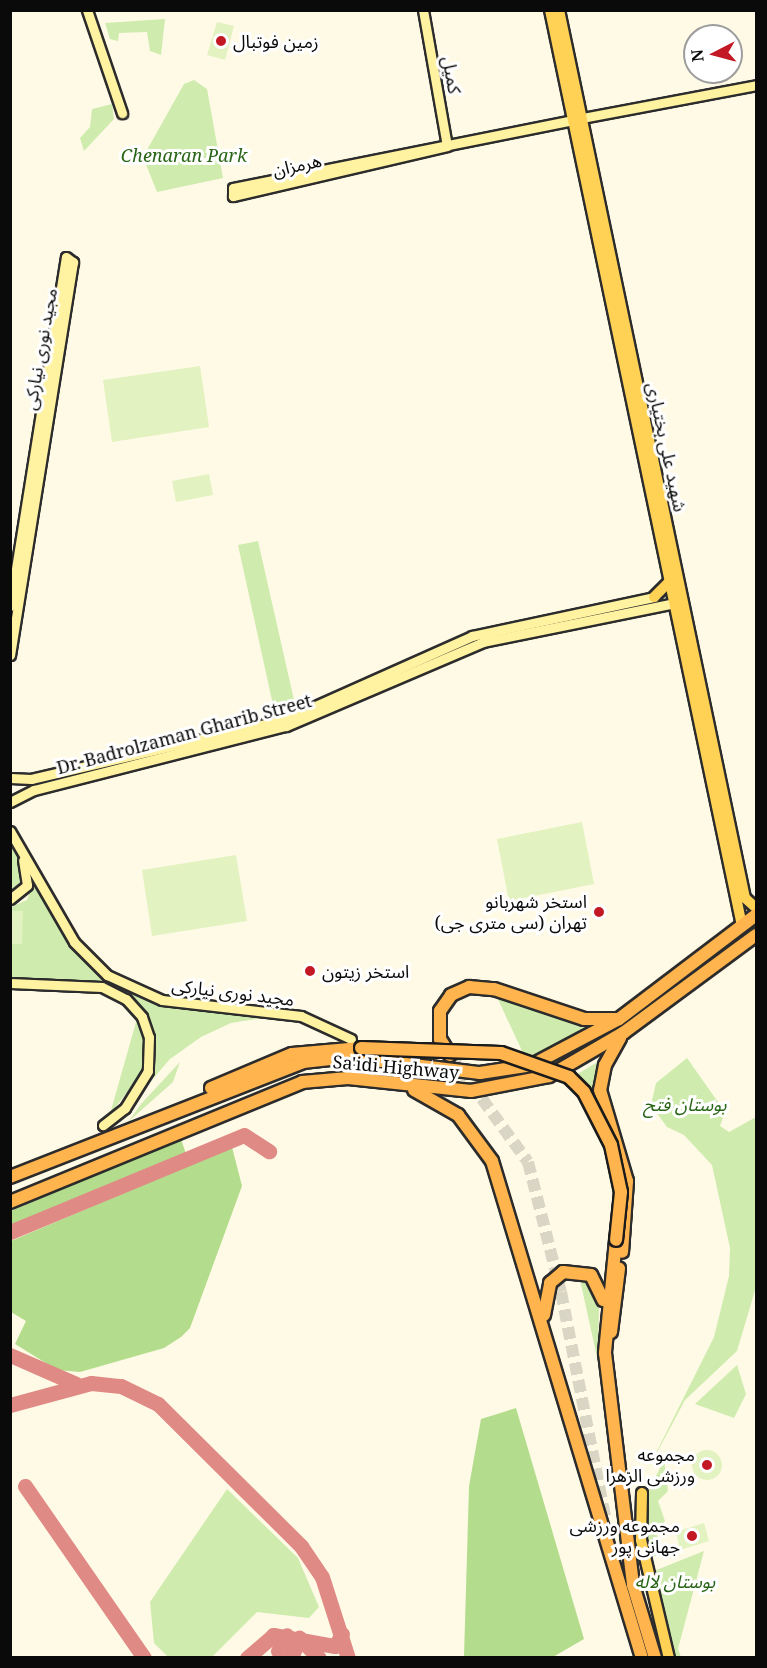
<!DOCTYPE html>
<html>
<head>
<meta charset="utf-8">
<style>
  body { margin:0 }
  #map { position:relative; width:767px; height:1668px; overflow:hidden; background:#fffae6; font-family:"Noto Serif","Noto Sans Arabic",serif }
  div>[style] { position:absolute }
  .green>* { inset:0; background:#cfebae }
  .forest>* { inset:0; background:#b3dd8c }
  .pitch>* { inset:0; background:#e2f2c0 }
  .round { border-radius:50% }
  .taxiway>* { height:15px; margin:-7.5px; padding:0 7.5px; transform-origin:7.5px; border-radius:7.5px; background:#e08a86 }
  .trunk-tunnel>* { height:12px; margin-top:-6px; transform-origin:0; background:repeating-linear-gradient(90deg,#dad6c5 0 12px,transparent 0 18px) }
  .roads { filter:drop-shadow(2px 0 #2c2c2c) drop-shadow(-2px 0 #2c2c2c) drop-shadow(0 2px #2c2c2c) drop-shadow(0 -2px #2c2c2c) }
  .secondary>* { height:9px; margin:-4.5px; padding:0 4.5px; transform-origin:4.5px; border-radius:4.5px; background:#fff2a1 }
  .primary>* { height:10px; margin:-5px; padding:0 5px; transform-origin:5px; border-radius:5px; background:#ffd256 }
  .trunk>* { height:12px; margin:-6px; padding:0 6px; transform-origin:6px; border-radius:6px; background:#ffb44d }
  .bridges { filter:drop-shadow(2px 0 #1b1b1b) drop-shadow(-2px 0 #1b1b1b) drop-shadow(0 2px #1b1b1b) drop-shadow(0 -2px #1b1b1b) }
  .trunk-bridge>* { height:12px; margin:-6px; padding:0 6px; transform-origin:6px; border-radius:6px; background:#ffb44d }
  .dots>* { width:16px; height:16px; translate:-50% -50%; box-sizing:border-box; border:3px solid #fff; border-radius:50% }
  span { translate:-50% -50%; white-space:nowrap; text-align:center; line-height:1.15; -webkit-text-stroke:6px #fff; paint-order:stroke }
  .poi-label { font-size:18px; color:#0a0a0a }
  .left { translate:0 -50%; text-align:left }
  .right { translate:-100% -50%; text-align:right }
  .street-label { font-size:18px; color:#0a0a0a }
  .park-label { font-size:18px; color:#296517; font-style:italic }
  .frame { position:absolute; inset:0; border:12px solid #0a0a0a; pointer-events:none }
  .north { position:absolute; left:683px; top:24px; width:60px; height:60px; box-sizing:border-box; background:#fff; border:2px solid #9d9d9d; border-radius:50%; rotate:264deg; font-size:16px; font-weight:700; line-height:24px; text-align:center; color:#0a0a0a }
  .north::after { content:''; display:block; margin:auto; width:21px; height:27px; background:#c21925; clip-path:polygon(50% 0,100% 100%,50% 72%,0 100%) }
</style>
</head>
<body>
<div id="map">
  <div class="green">
    <i style="clip-path:polygon(165px 19px,161px 55px,150px 51px,147px 32px,119px 33px,118px 41px,110px 39px,105px 23px)"></i>
    <i style="clip-path:polygon(194px 80px,207px 89px,223px 178px,157px 192px,143px 157px,184px 84px)"></i>
    <i style="clip-path:polygon(112px 104px,114px 119px,84px 151px,80px 138px,90px 127px,92px 109px)"></i>
    <i style="clip-path:polygon(258px 541px,294px 700px,273px 705px,238px 545px)"></i>
    <i style="clip-path:polygon(10px 842px,22px 866px,23px 886px,10px 895px)"></i>
    <i style="clip-path:polygon(34px 880px,74px 948px,117px 986px,170px 1005px,282px 1015px,231px 1023px,201px 1037px,170px 1059px,138px 1096px,155px 1055px,153px 1036px,136px 1003px,107px 985px,11px 980px,11px 907px,27px 900px)"></i>
    <i style="clip-path:polygon(495px 993px,574px 1021px,596px 1023px,533px 1056px,523px 1053px)"></i>
    <i style="clip-path:polygon(138px 1015px,147px 1039px,146px 1068px,110px 1114px)"></i>
    <i style="clip-path:polygon(606px 1057px,600px 1070px,609px 1127px,574px 1076px)"></i>
    <i style="clip-path:polygon(687px 1058px,725px 1112px,720px 1126px,729px 1132px,756px 1117px,756px 1287px,737px 1351px,685px 1400px,645px 1475px,714px 1337px,729px 1276px,730px 1248px,712px 1165px,684px 1135px,667px 1127px,651px 1105px,656px 1083px)"></i>
    <i style="clip-path:polygon(180px 1062px,173px 1082px,128px 1122px,141px 1104px)"></i>
    <i style="clip-path:polygon(579px 1275px,587px 1278px,599px 1303px,598px 1362px)"></i>
    <i style="clip-path:polygon(737px 1365px,746px 1394px,734px 1418px,695px 1404px)"></i>
    <i style="clip-path:polygon(664px 1460px,668px 1491px,658px 1501px,665px 1521px,656px 1529px,662px 1555px,654px 1556px,644px 1533px,647px 1494px)"></i>
    <i style="clip-path:polygon(227px 1489px,298px 1558px,319px 1607px,309px 1618px,257px 1612px,212px 1657px,168px 1657px,154px 1643px,150px 1602px)"></i>
    <i style="clip-path:polygon(704px 1551px,678px 1649px,681px 1657px,674px 1657px,654px 1571px)"></i>
  </div>
  <div class="forest">
    <i style="clip-path:polygon(181px 1139px,186px 1154px,11px 1227px,11px 1211px)"></i>
    <i style="clip-path:polygon(232px 1147px,242px 1186px,190px 1328px,181px 1337px,164px 1348px,80px 1372px,57px 1370px,15px 1344px,26px 1321px,11px 1312px,11px 1241px)"></i>
    <i style="clip-path:polygon(516px 1408px,584px 1639px,553px 1657px,464px 1657px,469px 1486px,481px 1419px)"></i>
  </div>
  <div class="pitch">
    <i style="clip-path:polygon(217px 22px,234px 26px,225px 60px,207px 55px)"></i>
    <i style="clip-path:polygon(200px 366px,209px 427px,112px 442px,103px 380px)"></i>
    <i style="clip-path:polygon(209px 474px,213px 495px,176px 502px,172px 481px)"></i>
    <i style="clip-path:polygon(582px 822px,594px 884px,509px 901px,497px 839px)"></i>
    <i style="clip-path:polygon(236px 855px,247px 921px,152px 936px,142px 870px)"></i>
    <i style="clip-path:polygon(11px 911px,23px 911px,22px 944px,11px 944px)"></i>
    <i class="round" style="left:692px;top:1450px;width:30px;height:30px"></i>
    <i style="clip-path:polygon(704px 1523px,709px 1541px,680px 1550px,676px 1532px)"></i>
  </div>
  <div class="taxiway">
    <i style="left:10px;top:1232px;width:253px;rotate:-22.5deg"></i>
    <i style="left:244px;top:1135px;width:30px;rotate:33deg"></i>
    <i style="left:10px;top:1355px;width:72px;rotate:23.7deg"></i>
    <i style="left:10px;top:1405px;width:84px;rotate:-15.2deg"></i>
    <i style="left:91px;top:1383px;width:30px;rotate:6deg"></i>
    <i style="left:121px;top:1386px;width:41px;rotate:25.9deg"></i>
    <i style="left:158px;top:1404px;width:202px;rotate:44.8deg"></i>
    <i style="left:301px;top:1546px;width:37px;rotate:56deg"></i>
    <i style="left:322px;top:1577px;width:85px;rotate:72.2deg"></i>
    <i style="left:25px;top:1486px;width:209px;rotate:55.3deg"></i>
    <i style="left:278px;top:1651px;width:18px;rotate:-61deg"></i>
    <i style="left:247px;top:1658px;width:35px;rotate:-41deg"></i>
    <i style="left:273px;top:1635px;width:63px;rotate:10.1deg"></i>
    <i style="left:335px;top:1646px;width:14px;rotate:-60deg"></i>
    <i style="left:291px;top:1658px;width:22px;rotate:-68deg"></i>
    <i style="left:299px;top:1638px;width:28px;rotate:45deg"></i>
  </div>
  <div class="trunk-tunnel">
    <i style="left:450px;top:1055px;width:132px;rotate:53.9deg"></i>
    <i style="left:528px;top:1162px;width:134px;rotate:75.8deg"></i>
    <i style="left:561px;top:1292px;width:233px;rotate:78.9deg"></i>
  </div>
  <div class="roads">
    <div class="secondary">
      <i style="left:87px;top:10px;width:109px;rotate:71.2deg"></i>
      <i style="left:423px;top:10px;width:138px;rotate:80deg"></i>
      <i style="left:582px;top:118px;width:177px;rotate:-10.7deg"></i>
      <i style="left:447px;top:146px;width:220px;rotate:166.8deg"></i>
      <i style="left:233px;top:196px;width:8px;rotate:-90deg"></i>
      <i style="left:233px;top:188px;width:347px;rotate:-11.3deg"></i>
      <i style="left:10px;top:606px;width:353px;rotate:-80.9deg"></i>
      <i style="left:66px;top:257px;width:9px;rotate:36deg"></i>
      <i style="left:73px;top:262px;width:398px;rotate:99.1deg"></i>
      <i style="left:10px;top:778px;width:21px;rotate:3deg"></i>
      <i style="left:31px;top:779px;width:262px;rotate:-13.2deg"></i>
      <i style="left:286px;top:719px;width:204px;rotate:-24deg"></i>
      <i style="left:472px;top:636px;width:186px;rotate:-12.1deg"></i>
      <i style="left:10px;top:802px;width:27px;rotate:-27deg"></i>
      <i style="left:34px;top:790px;width:260px;rotate:-14.3deg"></i>
      <i style="left:286px;top:726px;width:214px;rotate:-23.1deg"></i>
      <i style="left:483px;top:642px;width:195px;rotate:-11.5deg"></i>
      <i style="left:10px;top:831px;width:128px;rotate:60deg"></i>
      <i style="left:74px;top:942px;width:47px;rotate:45deg"></i>
      <i style="left:107px;top:975px;width:60px;rotate:24.4deg"></i>
      <i style="left:162px;top:1000px;width:140px;rotate:6.6deg"></i>
      <i style="left:301px;top:1016px;width:55px;rotate:24.7deg"></i>
      <i style="left:10px;top:899px;width:22px;rotate:-39deg"></i>
      <i style="left:27px;top:885px;width:25px;rotate:-99deg"></i>
      <i style="left:10px;top:983px;width:92px;rotate:2.5deg"></i>
      <i style="left:102px;top:987px;width:27px;rotate:27deg"></i>
      <i style="left:126px;top:999px;width:24px;rotate:48deg"></i>
      <i style="left:142px;top:1017px;width:21px;rotate:71deg"></i>
      <i style="left:149px;top:1037px;width:34px;rotate:92deg"></i>
      <i style="left:148px;top:1071px;width:44px;rotate:121.9deg"></i>
      <i style="left:125px;top:1108px;width:28px;rotate:142deg"></i>
    </div>
    <div class="primary">
      <i style="left:550px;top:10px;width:936px;rotate:78.16deg"></i>
      <i style="left:559px;top:10px;width:907px;rotate:78.17deg"></i>
      <i style="left:745px;top:898px;width:15px;rotate:42deg"></i>
      <i style="left:654px;top:597px;width:23px;rotate:-45deg"></i>
      <i style="left:642px;top:1493px;width:47px;rotate:91.2deg"></i>
      <i style="left:641px;top:1540px;width:121px;rotate:76.7deg"></i>
    </div>
    <div class="trunk">
      <i style="left:620px;top:1038px;width:31px;rotate:119deg"></i>
      <i style="left:605px;top:1065px;width:25px;rotate:101deg"></i>
      <i style="left:600px;top:1090px;width:95px;rotate:73.5deg"></i>
      <i style="left:627px;top:1181px;width:71px;rotate:94deg"></i>
      <i style="left:450px;top:1055px;width:19px;rotate:-122deg"></i>
      <i style="left:440px;top:1039px;width:28px;rotate:-90deg"></i>
      <i style="left:440px;top:1011px;width:19px;rotate:-55deg"></i>
      <i style="left:451px;top:995px;width:20px;rotate:-24deg"></i>
      <i style="left:469px;top:987px;width:25px;rotate:5deg"></i>
      <i style="left:494px;top:989px;width:95px;rotate:18.4deg"></i>
      <i style="left:584px;top:1019px;width:33px"></i>
      <i style="left:211px;top:1088px;width:88px;rotate:-22.8deg"></i>
      <i style="left:292px;top:1054px;width:69px;rotate:-5deg"></i>
      <i style="left:414px;top:1090px;width:51px;rotate:29.6deg"></i>
      <i style="left:458px;top:1115px;width:57px;rotate:53.5deg"></i>
      <i style="left:492px;top:1161px;width:519px;rotate:73.21deg"></i>
      <i style="left:10px;top:1177px;width:315px;rotate:-21.4deg"></i>
      <i style="left:303px;top:1062px;width:46px;rotate:-6.2deg"></i>
      <i style="left:349px;top:1057px;width:132px;rotate:7deg"></i>
      <i style="left:480px;top:1073px;width:53px;rotate:-8.7deg"></i>
      <i style="left:532px;top:1065px;width:98px;rotate:-27.9deg"></i>
      <i style="left:619px;top:1019px;width:172px;rotate:-37.2deg"></i>
      <i style="left:10px;top:1202px;width:316px;rotate:-22.3deg"></i>
      <i style="left:302px;top:1082px;width:46px;rotate:-5deg"></i>
      <i style="left:348px;top:1078px;width:124px;rotate:6deg"></i>
      <i style="left:471px;top:1091px;width:79px;rotate:-10.9deg"></i>
      <i style="left:549px;top:1076px;width:86px;rotate:-30.2deg"></i>
      <i style="left:623px;top:1033px;width:165px;rotate:-36.4deg"></i>
      <i style="left:616px;top:1240px;width:114px;rotate:95.6deg"></i>
      <i style="left:605px;top:1353px;width:234px;rotate:83.1deg"></i>
      <i style="left:633px;top:1585px;width:76px;rotate:73.2deg"></i>
      <i style="left:544px;top:1315px;width:33px;rotate:-79deg"></i>
      <i style="left:550px;top:1283px;width:17px;rotate:-40deg"></i>
      <i style="left:563px;top:1272px;width:28px;rotate:6deg"></i>
      <i style="left:591px;top:1275px;width:28px;rotate:64deg"></i>
      <i style="left:611px;top:1332px;width:64px;rotate:-82.8deg"></i>
    </div>
  </div>
  <div class="bridges">
    <div class="trunk-bridge">
      <i style="left:361px;top:1048px;width:140px;rotate:2deg"></i>
      <i style="left:501px;top:1053px;width:72px;rotate:19.4deg"></i>
      <i style="left:569px;top:1077px;width:21px;rotate:45deg"></i>
      <i style="left:584px;top:1092px;width:59px;rotate:63deg"></i>
      <i style="left:611px;top:1145px;width:48px;rotate:78deg"></i>
      <i style="left:621px;top:1192px;width:48px;rotate:95.9deg"></i>
    </div>
  </div>
  <div class="dots">
    <i style="left:221px;top:41px;background:#c21925"></i>
    <i style="left:599px;top:912px;background:#c21925"></i>
    <i style="left:310px;top:971px;background:#c21925"></i>
    <i style="left:707px;top:1465px;background:#c21925"></i>
    <i style="left:692px;top:1536px;background:#c21925"></i>
  </div>
  <div class="poi-label">
    <span class="left" style="left:233px;top:41px">زمین فوتبال</span>
    <span class="right" style="left:587px;top:912px">استخر شهربانو<br>تهران (سی متری جی)</span>
    <span class="left" style="left:322px;top:971px">استخر زیتون</span>
    <span class="right" style="left:695px;top:1465px">مجموعه<br>ورزشی الزهرا</span>
    <span class="right" style="left:680px;top:1536px">مجموعه ورزشی<br>جهانی پور</span>
  </div>
  <div class="street-label">
    <span style="left:452px;top:75px;rotate:80deg">کمیل</span>
    <span style="left:297px;top:165px;rotate:-12deg">هرمزان</span>
    <span style="left:40px;top:349px;rotate:-80deg">مجید نوری نیارکی</span>
    <span style="left:667px;top:447px;rotate:78deg">شهید علی بختیاری</span>
    <span style="left:184px;top:734px;rotate:-15deg">Dr. Badrolzaman Gharib Street</span>
    <span style="left:233px;top:992px;rotate:7deg">مجید نوری نیارکی</span>
    <span style="left:396px;top:1067px;rotate:5deg">Sa'idi Highway</span>
  </div>
  <div class="park-label">
    <span style="left:184px;top:155px">Chenaran Park</span>
    <span style="left:685px;top:1104px">بوستان فتح</span>
    <span style="left:675px;top:1581px">بوستان لاله</span>
  </div>
  <div class="frame"></div>
  <div class="north">N</div>
</div>
</body>
</html>
